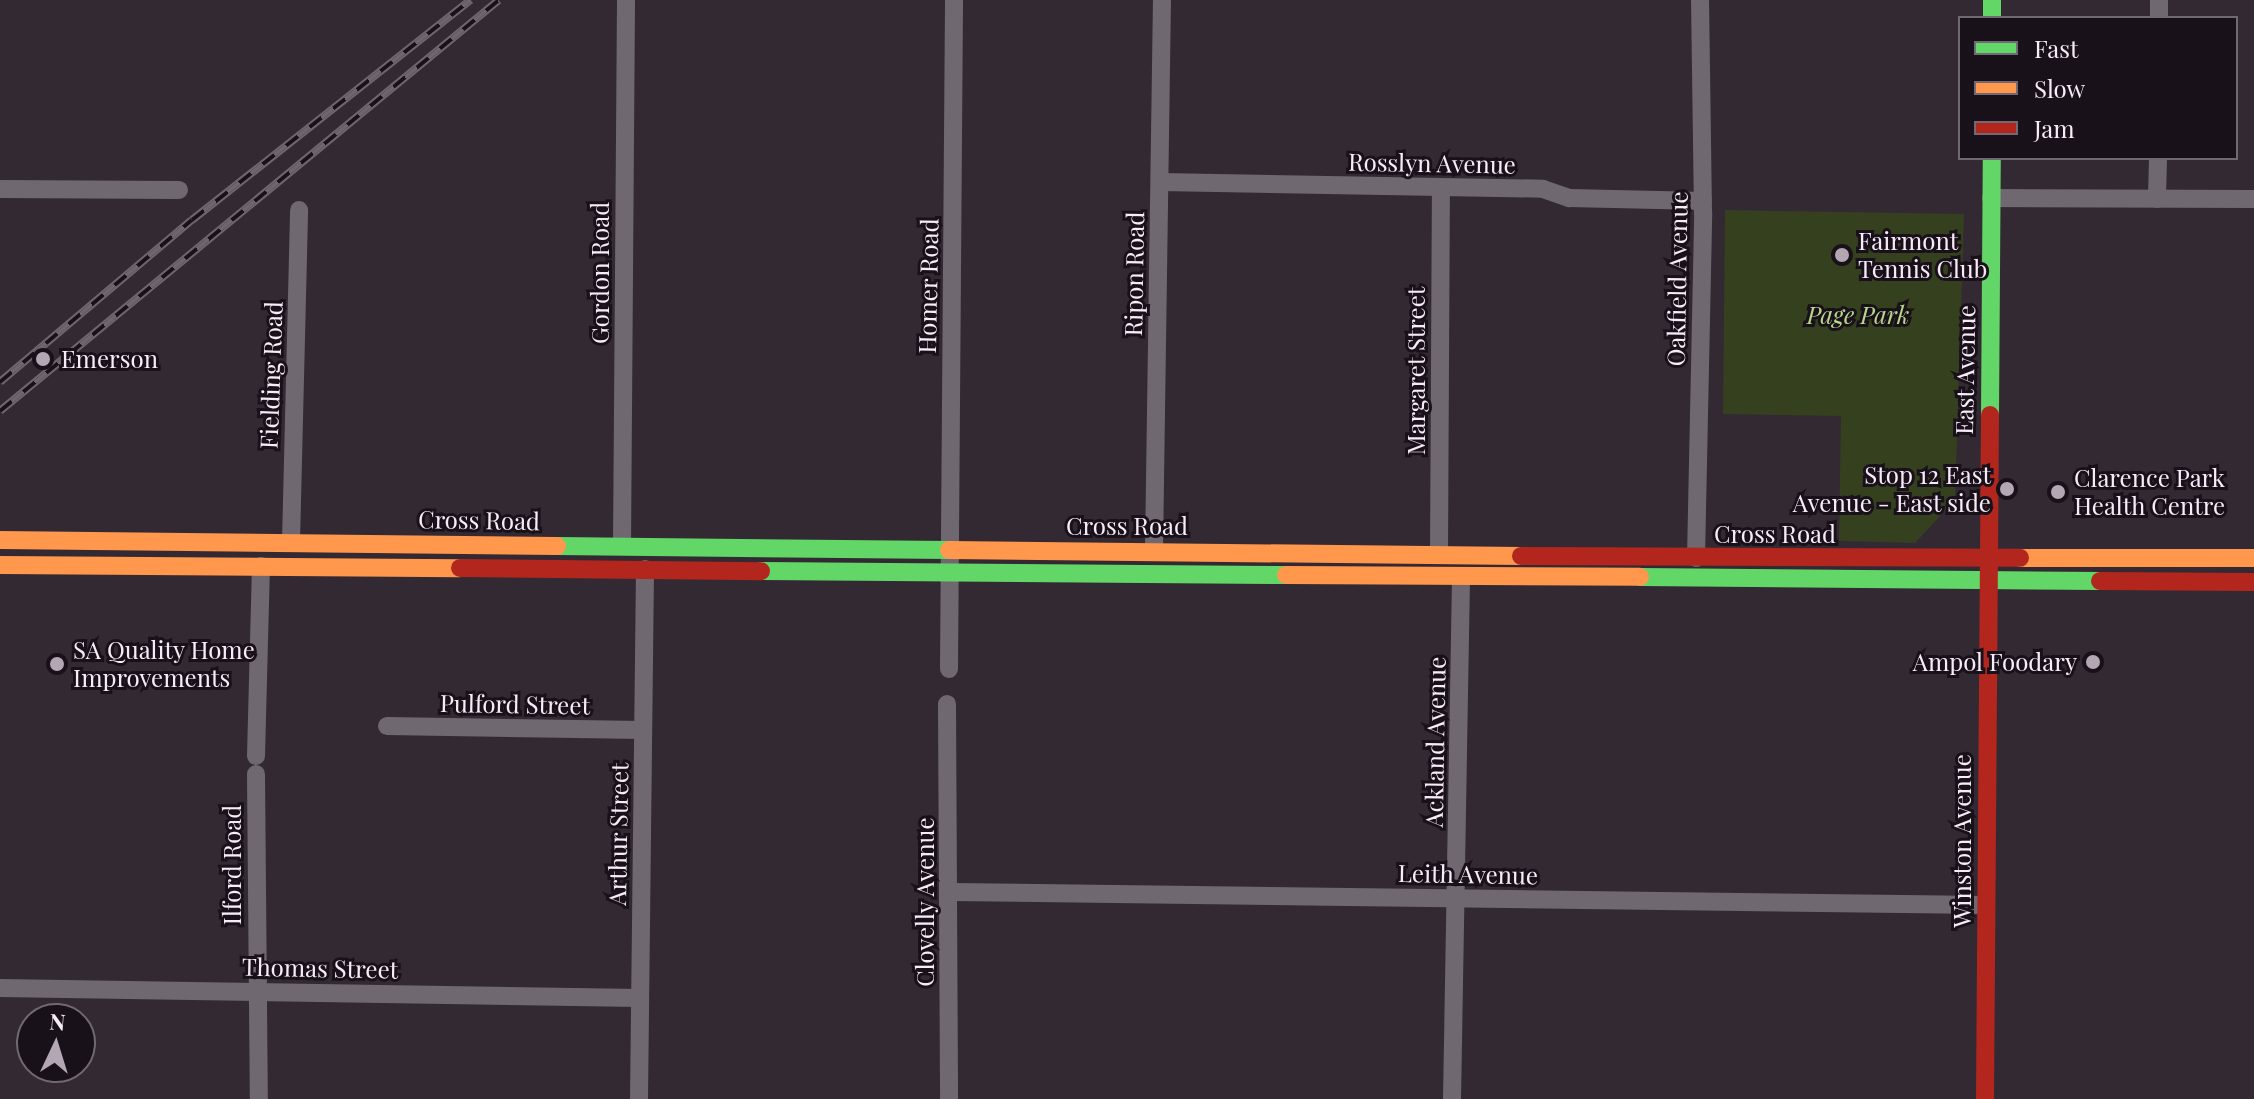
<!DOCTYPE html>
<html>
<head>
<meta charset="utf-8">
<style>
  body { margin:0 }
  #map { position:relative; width:2254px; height:1099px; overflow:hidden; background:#332933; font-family:"Playfair Display",serif }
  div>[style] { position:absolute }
  .green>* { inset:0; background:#35401f }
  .street>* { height:18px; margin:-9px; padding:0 9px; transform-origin:9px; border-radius:9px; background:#706871 }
  .fast>* { height:18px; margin:-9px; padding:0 9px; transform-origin:9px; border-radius:9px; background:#63d668 }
  .slow>* { height:18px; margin:-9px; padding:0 9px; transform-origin:9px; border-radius:9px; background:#ff974d }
  .jam>* { height:18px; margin:-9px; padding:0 9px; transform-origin:9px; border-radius:9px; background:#b3261e }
  .rail>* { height:8px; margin-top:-4px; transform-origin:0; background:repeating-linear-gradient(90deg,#19111a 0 15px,#6e656e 0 30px); box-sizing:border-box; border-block:2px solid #6e656e }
  .dots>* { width:22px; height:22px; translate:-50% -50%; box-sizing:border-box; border:4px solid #19111a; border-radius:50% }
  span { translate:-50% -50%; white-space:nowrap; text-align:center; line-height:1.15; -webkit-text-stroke:6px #19111a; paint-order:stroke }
  .street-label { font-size:24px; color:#f8ebf9 }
  .poi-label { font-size:24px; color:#f8ebf9 }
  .left { translate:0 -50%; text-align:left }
  .right { translate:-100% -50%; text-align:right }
  .park-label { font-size:24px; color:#b9d68c; font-style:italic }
  .legend { position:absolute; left:1958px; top:16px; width:280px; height:144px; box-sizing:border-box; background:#19111a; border:2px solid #726873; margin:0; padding:10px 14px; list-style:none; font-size:24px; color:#f8ebf9 }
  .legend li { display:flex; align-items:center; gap:16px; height:40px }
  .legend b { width:40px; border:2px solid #726873 }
  .north { position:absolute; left:16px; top:1003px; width:80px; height:80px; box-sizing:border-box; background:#19111a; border:2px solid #726873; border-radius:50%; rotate:4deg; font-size:22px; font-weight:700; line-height:32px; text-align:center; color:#f8ebf9 }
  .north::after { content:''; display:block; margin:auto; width:28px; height:36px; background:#b3a7b4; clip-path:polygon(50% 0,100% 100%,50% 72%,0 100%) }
</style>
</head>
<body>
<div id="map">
  <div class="green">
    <i style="clip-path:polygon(1725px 210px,1964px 214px,1955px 500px,1915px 543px,1839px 541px,1841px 416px,1723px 414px)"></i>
  </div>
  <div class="street">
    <i style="left:2159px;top:18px;width:18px;rotate:-90deg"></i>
    <i style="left:1160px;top:182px;width:383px;rotate:1deg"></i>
    <i style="left:1543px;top:189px;width:28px;rotate:19deg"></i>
    <i style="left:1569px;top:198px;width:134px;rotate:1.3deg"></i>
    <i style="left:0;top:189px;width:179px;rotate:0.3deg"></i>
    <i style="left:1991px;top:198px;width:263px;rotate:0.2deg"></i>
    <i style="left:2157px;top:199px;width:41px;rotate:-88.6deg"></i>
    <i style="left:291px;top:542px;width:332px;rotate:-88.6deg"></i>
    <i style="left:622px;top:546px;width:546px;rotate:-89.58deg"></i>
    <i style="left:1154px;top:550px;width:550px;rotate:-89.17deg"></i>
    <i style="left:1439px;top:554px;width:366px;rotate:-89.7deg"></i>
    <i style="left:1696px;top:558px;width:345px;rotate:-88.8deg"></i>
    <i style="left:1703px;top:213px;width:213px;rotate:-90.8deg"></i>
    <i style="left:949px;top:669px;width:669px;rotate:-89.57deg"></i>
    <i style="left:947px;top:704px;width:395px;rotate:89.7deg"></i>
    <i style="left:387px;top:726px;width:256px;rotate:0.9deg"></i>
    <i style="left:256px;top:756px;width:190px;rotate:-88.5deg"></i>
    <i style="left:256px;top:774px;width:325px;rotate:89.5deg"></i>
    <i style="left:951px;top:892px;width:1034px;rotate:0.72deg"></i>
    <i style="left:0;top:988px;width:640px;rotate:0.9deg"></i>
    <i style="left:639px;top:1099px;width:530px;rotate:-89.35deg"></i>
    <i style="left:1452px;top:1099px;width:520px;rotate:-89.01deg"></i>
  </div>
  <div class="fast">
    <i style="left:1992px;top:0;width:18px;rotate:90deg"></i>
    <i style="left:1990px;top:415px;width:257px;rotate:-89.6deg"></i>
    <i style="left:557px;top:546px;width:392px;rotate:0.6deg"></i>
    <i style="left:761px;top:571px;width:525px;rotate:0.44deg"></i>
    <i style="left:1640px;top:577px;width:460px;rotate:0.5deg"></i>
  </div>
  <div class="slow">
    <i style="left:0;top:540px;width:557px;rotate:0.62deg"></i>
    <i style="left:949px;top:550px;width:572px;rotate:0.6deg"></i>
    <i style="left:2020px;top:558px;width:234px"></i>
    <i style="left:0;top:565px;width:460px;rotate:0.4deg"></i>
    <i style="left:1286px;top:575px;width:354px;rotate:0.3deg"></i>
  </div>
  <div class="jam">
    <i style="left:1521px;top:556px;width:499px;rotate:0.2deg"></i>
    <i style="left:460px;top:568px;width:301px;rotate:0.6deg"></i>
    <i style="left:2100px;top:581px;width:154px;rotate:0.4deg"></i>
    <i style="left:1985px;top:1099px;width:684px;rotate:-89.58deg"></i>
  </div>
  <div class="rail">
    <i style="left:0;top:382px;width:251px;rotate:-40.2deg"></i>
    <i style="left:192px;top:220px;width:355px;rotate:-38.3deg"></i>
    <i style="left:0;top:411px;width:646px;rotate:-39.48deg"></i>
  </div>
  <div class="dots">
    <i style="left:1842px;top:255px;background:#b3a7b4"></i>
    <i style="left:43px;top:359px;background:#b3a7b4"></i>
    <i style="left:2007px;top:489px;background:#b3a7b4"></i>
    <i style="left:2058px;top:492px;background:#b3a7b4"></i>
    <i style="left:2093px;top:662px;background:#b3a7b4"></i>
    <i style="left:57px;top:664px;background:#b3a7b4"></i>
  </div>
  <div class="street-label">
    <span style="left:1432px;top:163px;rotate:1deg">Rosslyn Avenue</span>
    <span style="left:600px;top:273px;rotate:-90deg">Gordon Road</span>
    <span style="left:1134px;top:274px;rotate:-89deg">Ripon Road</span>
    <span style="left:1677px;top:279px;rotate:-89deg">Oakfield Avenue</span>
    <span style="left:928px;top:286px;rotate:-89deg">Homer Road</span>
    <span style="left:1965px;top:370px;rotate:-89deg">East Avenue</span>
    <span style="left:1416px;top:371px;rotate:-90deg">Margaret Street</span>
    <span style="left:271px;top:375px;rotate:-88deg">Fielding Road</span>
    <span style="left:479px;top:520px;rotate:1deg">Cross Road</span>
    <span style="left:1127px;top:526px">Cross Road</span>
    <span style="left:1775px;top:534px">Cross Road</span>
    <span style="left:515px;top:704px;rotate:1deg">Pulford Street</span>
    <span style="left:1435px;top:742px;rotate:-89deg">Ackland Avenue</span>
    <span style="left:618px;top:834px;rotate:-89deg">Arthur Street</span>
    <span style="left:1962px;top:841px;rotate:-90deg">Winston Avenue</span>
    <span style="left:232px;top:865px;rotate:-90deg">Ilford Road</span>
    <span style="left:1468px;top:874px;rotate:1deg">Leith Avenue</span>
    <span style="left:925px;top:902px;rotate:-90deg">Clovelly Avenue</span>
    <span style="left:320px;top:968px;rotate:1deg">Thomas Street</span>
  </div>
  <div class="poi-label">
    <span class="left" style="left:1858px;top:255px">Fairmont<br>Tennis Club</span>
    <span class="left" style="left:61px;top:359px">Emerson</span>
    <span class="right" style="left:1991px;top:489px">Stop 12 East<br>Avenue - East side</span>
    <span class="left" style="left:2074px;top:492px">Clarence Park<br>Health Centre</span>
    <span class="left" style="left:73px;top:664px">SA Quality Home<br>Improvements</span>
    <span class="right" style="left:2077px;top:662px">Ampol Foodary</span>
  </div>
  <div class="park-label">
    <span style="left:1858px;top:315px">Page Park</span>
  </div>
  <ul class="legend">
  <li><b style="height:10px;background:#63d668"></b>Fast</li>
  <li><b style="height:10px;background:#ff974d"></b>Slow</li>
  <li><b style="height:10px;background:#b3261e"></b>Jam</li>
  </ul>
  <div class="north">N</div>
</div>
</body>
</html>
